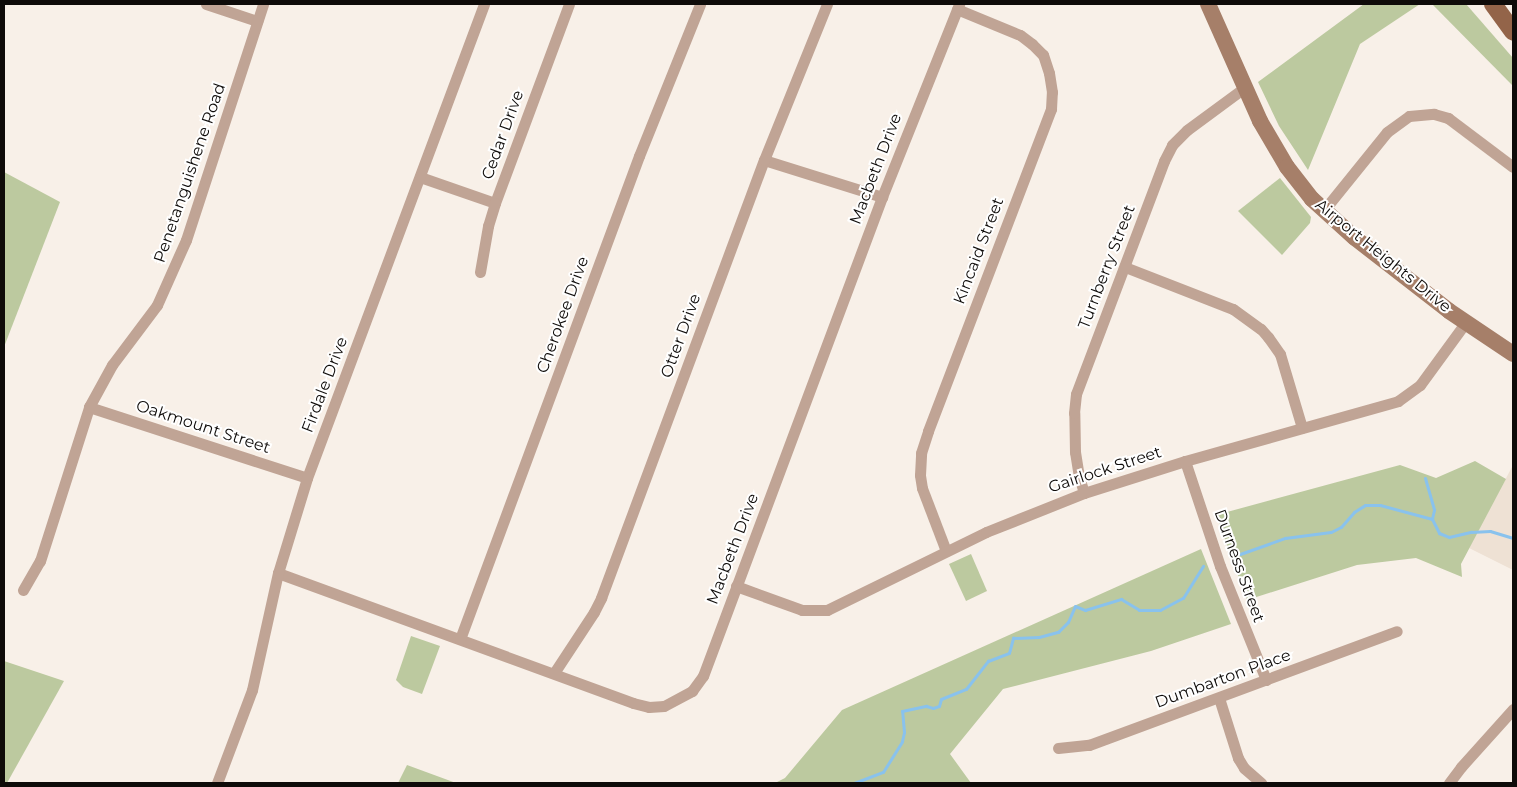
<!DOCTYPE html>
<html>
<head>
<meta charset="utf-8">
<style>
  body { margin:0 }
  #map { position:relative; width:1517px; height:787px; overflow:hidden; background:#f8f0e8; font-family:Montserrat,sans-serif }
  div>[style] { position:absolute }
  .built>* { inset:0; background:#eee1d4 }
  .green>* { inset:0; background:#bcc99f }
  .stream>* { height:3px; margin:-1.5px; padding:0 1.5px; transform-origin:1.5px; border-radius:1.5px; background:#89c2ed }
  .street>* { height:11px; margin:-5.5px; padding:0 5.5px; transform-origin:5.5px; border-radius:5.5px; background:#c0a495 }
  .secondary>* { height:16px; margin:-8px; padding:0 8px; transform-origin:8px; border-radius:8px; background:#a67f69 }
  .primary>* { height:18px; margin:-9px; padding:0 9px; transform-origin:9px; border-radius:9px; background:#936449 }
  span { translate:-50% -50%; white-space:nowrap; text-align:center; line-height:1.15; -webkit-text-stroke:4px #fff; paint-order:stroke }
  .street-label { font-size:16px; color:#0e0b09 }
  .frame { position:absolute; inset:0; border:5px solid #0e0b09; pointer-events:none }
</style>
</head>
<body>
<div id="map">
  <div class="built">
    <i style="clip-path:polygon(1513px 465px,1513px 570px,1469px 548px)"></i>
  </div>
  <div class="green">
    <i style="clip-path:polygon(1364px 4px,1420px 4px,1360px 44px,1308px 170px,1279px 126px,1258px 82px)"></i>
    <i style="clip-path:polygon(1432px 4px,1466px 4px,1513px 58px,1513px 86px)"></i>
    <i style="clip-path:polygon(4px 172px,60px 202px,4px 347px)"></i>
    <i style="clip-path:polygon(1280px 178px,1311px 217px,1310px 223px,1282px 255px,1238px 211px)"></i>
    <i style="clip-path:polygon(1475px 461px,1506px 479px,1461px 564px,1462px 577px,1416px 558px,1357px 565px,1247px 600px,1216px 515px,1400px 465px,1436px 478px)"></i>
    <i style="clip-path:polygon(1201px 549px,1231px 624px,1151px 651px,1003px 689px,950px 754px,971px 783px,775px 783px,785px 778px,842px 710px)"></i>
    <i style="clip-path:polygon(971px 554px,987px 591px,966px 601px,949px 564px)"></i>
    <i style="clip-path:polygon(411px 636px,440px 646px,422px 694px,403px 687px,396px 680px)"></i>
    <i style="clip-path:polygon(4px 661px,64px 681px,7px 783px,4px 783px)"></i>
    <i style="clip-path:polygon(407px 765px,456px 783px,398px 783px)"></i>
  </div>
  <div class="stream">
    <i style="left:1425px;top:478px;width:33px;rotate:74deg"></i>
    <i style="left:1434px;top:510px;width:9px;rotate:103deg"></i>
    <i style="left:1240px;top:554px;width:48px;rotate:-19.6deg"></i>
    <i style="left:1285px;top:538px;width:46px;rotate:-7.4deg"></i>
    <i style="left:1331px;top:532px;width:11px;rotate:-27deg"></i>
    <i style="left:1341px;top:527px;width:20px;rotate:-49deg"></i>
    <i style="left:1354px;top:512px;width:13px;rotate:-32deg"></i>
    <i style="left:1365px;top:505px;width:15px"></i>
    <i style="left:1380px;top:505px;width:54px;rotate:15.1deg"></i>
    <i style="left:1432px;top:519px;width:16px;rotate:63deg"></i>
    <i style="left:1439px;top:533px;width:11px;rotate:22deg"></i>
    <i style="left:1449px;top:537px;width:23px;rotate:-13deg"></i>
    <i style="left:1471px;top:532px;width:19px;rotate:-3deg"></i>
    <i style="left:1490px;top:531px;width:24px;rotate:17deg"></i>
    <i style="left:854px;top:783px;width:31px;rotate:-21deg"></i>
    <i style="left:883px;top:772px;width:36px;rotate:-58deg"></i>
    <i style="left:902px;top:741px;width:9px;rotate:-77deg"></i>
    <i style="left:904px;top:732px;width:21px;rotate:-95deg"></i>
    <i style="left:902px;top:711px;width:25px;rotate:-12deg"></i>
    <i style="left:926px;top:706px;width:7px;rotate:16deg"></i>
    <i style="left:933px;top:708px;width:6px;rotate:-18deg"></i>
    <i style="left:939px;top:706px;width:7px;rotate:-74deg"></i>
    <i style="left:941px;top:699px;width:27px;rotate:-22deg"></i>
    <i style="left:966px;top:689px;width:36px;rotate:-52deg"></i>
    <i style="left:988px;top:661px;width:22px;rotate:-21deg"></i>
    <i style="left:1009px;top:653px;width:16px;rotate:-75deg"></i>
    <i style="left:1013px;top:638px;width:26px;rotate:-2deg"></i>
    <i style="left:1039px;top:637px;width:20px;rotate:-15deg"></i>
    <i style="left:1058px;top:632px;width:14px;rotate:-45deg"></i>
    <i style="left:1068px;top:622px;width:17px;rotate:-66deg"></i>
    <i style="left:1075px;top:606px;width:11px;rotate:22deg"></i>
    <i style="left:1085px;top:610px;width:38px;rotate:-17deg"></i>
    <i style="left:1121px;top:599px;width:21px;rotate:31deg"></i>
    <i style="left:1139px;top:610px;width:21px"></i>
    <i style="left:1160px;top:610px;width:26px;rotate:-28deg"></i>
    <i style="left:1183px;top:598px;width:38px;rotate:-58deg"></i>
  </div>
  <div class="street">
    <i style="left:206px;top:4px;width:54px;rotate:18.4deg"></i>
    <i style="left:764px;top:160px;width:124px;rotate:17.4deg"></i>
    <i style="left:420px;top:177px;width:79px;rotate:19.1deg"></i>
    <i style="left:495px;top:203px;width:212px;rotate:-69.6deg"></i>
    <i style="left:1324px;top:210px;width:100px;rotate:-51.1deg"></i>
    <i style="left:1387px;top:132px;width:27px;rotate:-36deg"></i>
    <i style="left:1409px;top:116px;width:25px;rotate:-5deg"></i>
    <i style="left:1434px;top:114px;width:15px;rotate:16deg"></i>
    <i style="left:1448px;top:118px;width:81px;rotate:37deg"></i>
    <i style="left:1125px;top:267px;width:116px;rotate:21.3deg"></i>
    <i style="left:1233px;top:309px;width:34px;rotate:36deg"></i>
    <i style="left:1261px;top:329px;width:11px;rotate:49deg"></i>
    <i style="left:1268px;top:337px;width:21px;rotate:55deg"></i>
    <i style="left:1280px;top:354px;width:77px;rotate:73.4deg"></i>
    <i style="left:480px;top:272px;width:47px;rotate:-80.1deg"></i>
    <i style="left:488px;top:226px;width:24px;rotate:-73deg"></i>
    <i style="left:89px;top:407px;width:229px;rotate:18deg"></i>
    <i style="left:1185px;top:461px;width:111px;rotate:71.6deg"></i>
    <i style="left:1220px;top:566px;width:123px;rotate:68deg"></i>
    <i style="left:1084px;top:493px;width:17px;rotate:-107deg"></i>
    <i style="left:1079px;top:477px;width:25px;rotate:-99deg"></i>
    <i style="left:1075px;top:452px;width:39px;rotate:-91deg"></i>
    <i style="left:1074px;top:413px;width:19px;rotate:-84deg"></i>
    <i style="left:1076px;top:394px;width:249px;rotate:-69.3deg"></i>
    <i style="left:1164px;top:161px;width:18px;rotate:-63deg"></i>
    <i style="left:1172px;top:145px;width:21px;rotate:-45deg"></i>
    <i style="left:1187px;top:130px;width:71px;rotate:-36.4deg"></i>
    <i style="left:946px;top:551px;width:67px;rotate:-110.9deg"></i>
    <i style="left:922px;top:488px;width:13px;rotate:-99deg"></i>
    <i style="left:920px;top:475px;width:22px;rotate:-87deg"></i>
    <i style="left:921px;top:453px;width:23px;rotate:-72deg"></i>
    <i style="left:928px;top:431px;width:345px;rotate:-69.1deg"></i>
    <i style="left:1051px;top:109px;width:17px;rotate:-87deg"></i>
    <i style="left:1052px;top:92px;width:19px;rotate:-99deg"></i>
    <i style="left:1049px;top:73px;width:19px;rotate:-108deg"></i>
    <i style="left:1043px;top:55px;width:16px;rotate:-135deg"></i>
    <i style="left:1032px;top:44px;width:15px;rotate:-143deg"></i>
    <i style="left:1020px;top:35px;width:68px;rotate:-157.6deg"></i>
    <i style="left:278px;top:573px;width:378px;rotate:20.1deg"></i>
    <i style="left:633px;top:703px;width:16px;rotate:14deg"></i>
    <i style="left:649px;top:707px;width:15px;rotate:-4deg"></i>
    <i style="left:664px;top:706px;width:32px;rotate:-28deg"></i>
    <i style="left:692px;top:691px;width:19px;rotate:-54deg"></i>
    <i style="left:703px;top:676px;width:511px;rotate:-69.51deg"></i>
    <i style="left:882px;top:197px;width:208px;rotate:-68.2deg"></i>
    <i style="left:736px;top:586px;width:70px;rotate:20deg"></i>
    <i style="left:802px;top:610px;width:25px"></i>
    <i style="left:827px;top:610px;width:177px;rotate:-26.1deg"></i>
    <i style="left:986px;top:532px;width:105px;rotate:-21.7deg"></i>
    <i style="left:1084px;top:493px;width:106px;rotate:-17.6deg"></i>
    <i style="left:1185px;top:461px;width:221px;rotate:-15.7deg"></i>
    <i style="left:1398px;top:401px;width:27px;rotate:-36deg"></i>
    <i style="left:1420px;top:385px;width:78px;rotate:-53.9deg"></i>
    <i style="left:23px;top:590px;width:34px;rotate:-60deg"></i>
    <i style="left:40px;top:561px;width:162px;rotate:-72.3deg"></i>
    <i style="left:89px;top:407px;width:48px;rotate:-61.3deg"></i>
    <i style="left:112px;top:365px;width:75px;rotate:-53.1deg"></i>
    <i style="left:157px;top:305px;width:71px;rotate:-66deg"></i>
    <i style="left:186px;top:240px;width:248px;rotate:-71.9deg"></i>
    <i style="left:460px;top:639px;width:515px;rotate:-69.67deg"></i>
    <i style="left:639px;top:156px;width:164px;rotate:-68.1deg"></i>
    <i style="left:554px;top:673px;width:73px;rotate:-56.7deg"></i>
    <i style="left:594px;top:612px;width:16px;rotate:-63deg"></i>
    <i style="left:601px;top:598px;width:467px;rotate:-69.6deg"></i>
    <i style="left:764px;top:160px;width:168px;rotate:-68deg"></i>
    <i style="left:1219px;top:698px;width:63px;rotate:72.4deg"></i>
    <i style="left:1238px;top:758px;width:12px;rotate:59deg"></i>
    <i style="left:1244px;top:768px;width:23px;rotate:41deg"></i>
    <i style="left:1058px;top:748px;width:31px;rotate:-6deg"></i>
    <i style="left:1089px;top:745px;width:328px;rotate:-20.3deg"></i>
    <i style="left:217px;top:783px;width:99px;rotate:-69.4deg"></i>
    <i style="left:252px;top:690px;width:120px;rotate:-77.5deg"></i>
    <i style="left:278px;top:573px;width:99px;rotate:-73deg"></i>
    <i style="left:307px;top:478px;width:506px;rotate:-69.52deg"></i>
    <i style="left:1449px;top:783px;width:20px;rotate:-53deg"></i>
    <i style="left:1461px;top:767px;width:78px;rotate:-48.1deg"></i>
  </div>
  <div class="secondary">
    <i style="left:1208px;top:4px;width:128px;rotate:66deg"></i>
    <i style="left:1260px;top:121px;width:53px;rotate:59.6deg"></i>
    <i style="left:1287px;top:167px;width:41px;rotate:52deg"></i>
    <i style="left:1312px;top:199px;width:58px;rotate:42.2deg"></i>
    <i style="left:1355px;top:238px;width:119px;rotate:37.8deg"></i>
    <i style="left:1449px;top:311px;width:77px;rotate:33.9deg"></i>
  </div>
  <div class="primary">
    <i style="left:1493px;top:4px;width:34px;rotate:54deg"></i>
  </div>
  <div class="street-label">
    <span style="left:503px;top:135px;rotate:-70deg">Cedar Drive</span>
    <span style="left:876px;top:169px;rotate:-69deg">Macbeth Drive</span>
    <span style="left:190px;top:173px;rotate:-71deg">Penetanguishene Road</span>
    <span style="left:979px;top:251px;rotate:-69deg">Kincaid Street</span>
    <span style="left:1383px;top:256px;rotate:39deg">Airport Heights Drive</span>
    <span style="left:1107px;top:267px;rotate:-69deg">Turnberry Street</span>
    <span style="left:563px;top:315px;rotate:-70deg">Cherokee Drive</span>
    <span style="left:681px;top:336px;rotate:-70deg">Otter Drive</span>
    <span style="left:325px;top:385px;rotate:-69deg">Firdale Drive</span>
    <span style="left:203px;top:427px;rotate:18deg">Oakmount Street</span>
    <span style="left:1105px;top:470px;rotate:-18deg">Gairlock Street</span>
    <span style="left:733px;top:549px;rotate:-69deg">Macbeth Drive</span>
    <span style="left:1239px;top:566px;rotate:70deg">Durness Street</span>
    <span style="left:1223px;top:679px;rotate:-20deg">Dumbarton Place</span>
  </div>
  <div class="frame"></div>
</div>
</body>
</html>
